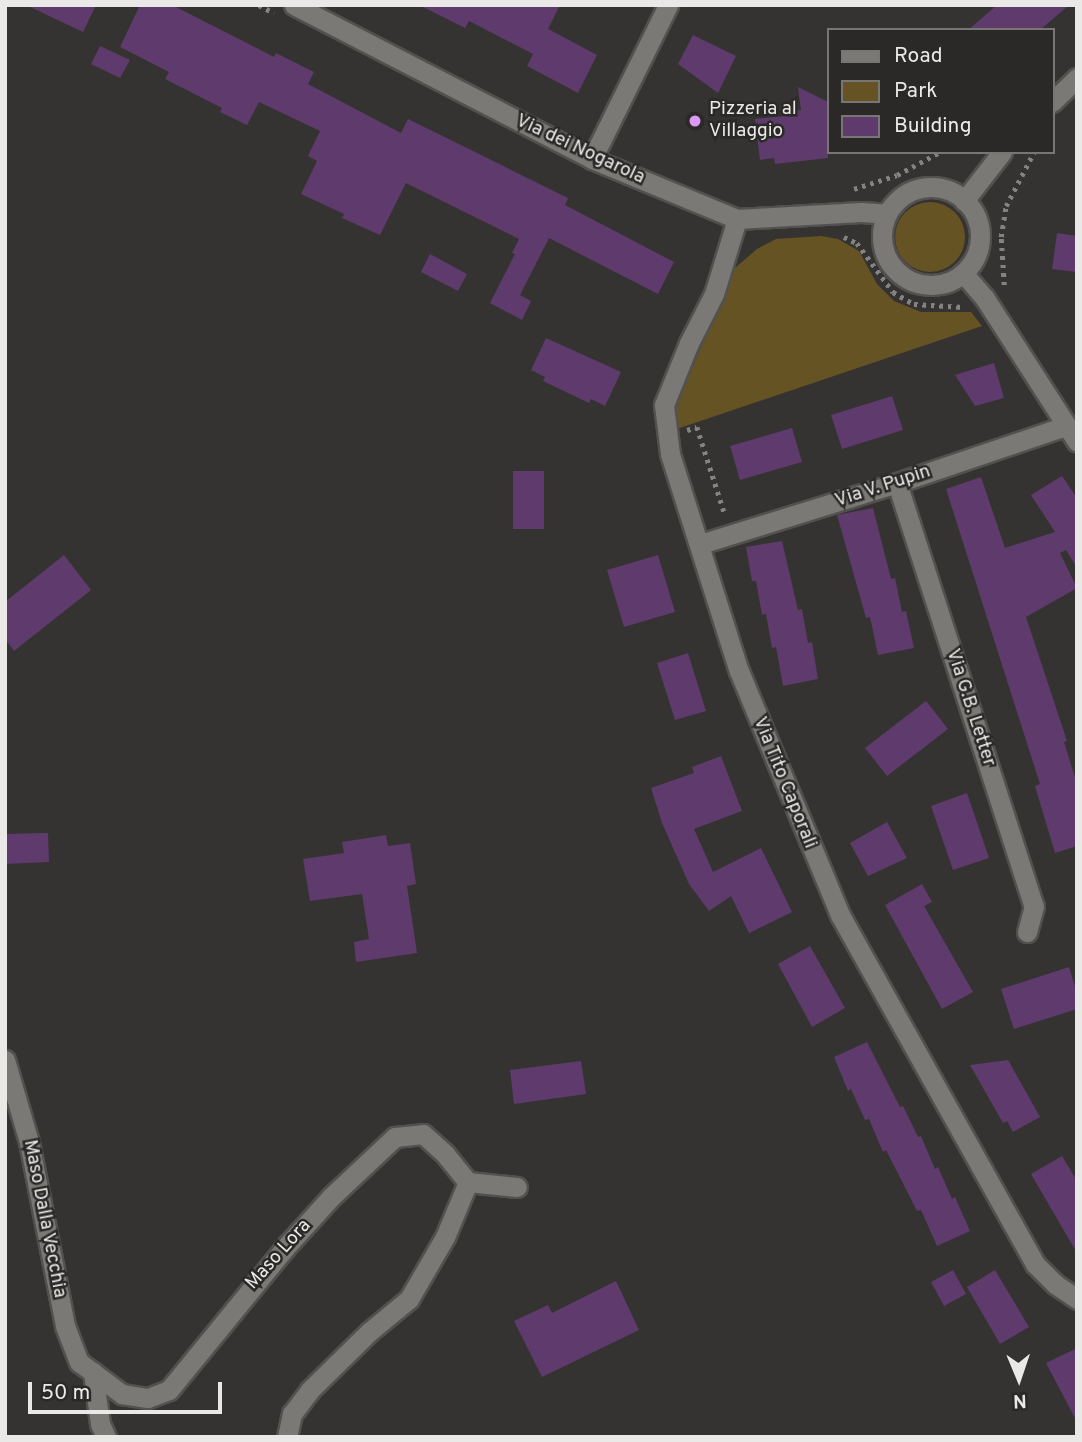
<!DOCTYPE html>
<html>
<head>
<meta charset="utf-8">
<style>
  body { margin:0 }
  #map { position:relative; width:1082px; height:1442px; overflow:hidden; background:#343331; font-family:Overpass,sans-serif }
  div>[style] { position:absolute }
  .green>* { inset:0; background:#665324 }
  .round { border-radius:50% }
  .building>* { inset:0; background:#5e3b6c }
  .path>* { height:4.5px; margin-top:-2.25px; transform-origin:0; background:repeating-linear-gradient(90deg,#848381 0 3.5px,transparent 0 8.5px) }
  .roads { filter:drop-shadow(2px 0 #52514f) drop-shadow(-2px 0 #52514f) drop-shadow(0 2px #52514f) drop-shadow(0 -2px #52514f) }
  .minor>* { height:19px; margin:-9.5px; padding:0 9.5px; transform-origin:9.5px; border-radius:9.5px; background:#7b7976 }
  .tertiary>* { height:19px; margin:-9.5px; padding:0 9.5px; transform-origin:9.5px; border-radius:9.5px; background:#7b7976 }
  .tertiary>.ring { margin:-9.5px; padding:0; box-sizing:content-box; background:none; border:19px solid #7b7976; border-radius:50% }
  .dots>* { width:19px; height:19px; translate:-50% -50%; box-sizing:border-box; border:4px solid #2a2927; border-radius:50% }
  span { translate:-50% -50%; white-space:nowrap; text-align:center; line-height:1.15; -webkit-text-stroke:5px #2a2927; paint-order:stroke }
  .poi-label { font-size:19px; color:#eae9e7 }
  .left { translate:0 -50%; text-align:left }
  .street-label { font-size:19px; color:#eae9e7 }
  .frame { position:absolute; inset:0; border:7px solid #eae9e7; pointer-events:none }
  .legend { position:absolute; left:827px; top:28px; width:228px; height:126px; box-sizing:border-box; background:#2a2927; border:2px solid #777674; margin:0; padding:9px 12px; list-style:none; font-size:21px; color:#eae9e7 }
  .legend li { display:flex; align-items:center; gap:14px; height:35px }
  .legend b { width:35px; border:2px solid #777674 }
  .north { position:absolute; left:984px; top:1344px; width:70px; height:70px; -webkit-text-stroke:5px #2a2927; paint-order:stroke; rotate:178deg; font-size:19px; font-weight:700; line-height:28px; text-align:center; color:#eae9e7 }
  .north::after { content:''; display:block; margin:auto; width:24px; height:32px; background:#eae9e7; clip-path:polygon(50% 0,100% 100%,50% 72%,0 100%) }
  .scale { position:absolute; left:28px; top:1382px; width:194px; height:32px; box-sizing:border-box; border:4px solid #eae9e7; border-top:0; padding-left:9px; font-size:21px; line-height:24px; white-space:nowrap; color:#eae9e7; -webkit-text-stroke:5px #2a2927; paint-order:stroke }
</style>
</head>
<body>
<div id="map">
  <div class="green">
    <i class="round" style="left:895px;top:202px;width:70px;height:70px"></i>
    <i style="clip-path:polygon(821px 236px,838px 239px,859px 251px,877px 284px,894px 301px,921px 312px,971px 312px,982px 326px,674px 430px,672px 403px,693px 366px,735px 268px,757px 249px,776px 239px)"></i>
  </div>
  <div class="building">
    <i style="clip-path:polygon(26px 5px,96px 5px,83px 32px)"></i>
    <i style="clip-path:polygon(140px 5px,172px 5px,274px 57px,276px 53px,314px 72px,308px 84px,401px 133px,408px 119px,568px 198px,565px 205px,674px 262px,658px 294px,549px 238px,520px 295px,531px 301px,522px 320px,490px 303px,515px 254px,512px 253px,519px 239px,406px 183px,380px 235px,342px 218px,344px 214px,301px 194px,317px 161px,308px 156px,320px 131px,259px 102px,247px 125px,220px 112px,222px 108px,165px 79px,169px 72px,120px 47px)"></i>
    <i style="clip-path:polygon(419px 5px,560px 5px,548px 29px,597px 55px,578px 93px,527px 66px,533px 54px,469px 21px,465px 28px)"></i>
    <i style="clip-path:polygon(997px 5px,1069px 5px,1040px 30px,968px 30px)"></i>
    <i style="clip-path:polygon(693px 35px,736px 56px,718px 93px,678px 64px)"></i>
    <i style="clip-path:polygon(100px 46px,130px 60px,120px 78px,91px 64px)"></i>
    <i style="clip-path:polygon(798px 87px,828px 102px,828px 158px,775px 164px,774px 158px,760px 160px,755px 119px,785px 116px,785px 112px,801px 110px)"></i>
    <i style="clip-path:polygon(1057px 233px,1077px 236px,1077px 272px,1052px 269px)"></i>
    <i style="clip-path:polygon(430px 254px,467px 274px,458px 291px,421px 272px)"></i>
    <i style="clip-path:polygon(546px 338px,621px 372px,605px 406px,591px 399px,589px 403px,543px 381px,545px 377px,531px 370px)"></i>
    <i style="clip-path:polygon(994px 363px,1004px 398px,975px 406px,955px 375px)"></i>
    <i style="clip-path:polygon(892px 396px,903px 430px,842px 449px,831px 415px)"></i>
    <i style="clip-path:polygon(792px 428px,802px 462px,740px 480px,730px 446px)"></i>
    <i style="clip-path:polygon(513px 471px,544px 471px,544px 529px,513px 529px)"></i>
    <i style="clip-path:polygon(1062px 476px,1077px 498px,1077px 568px,1066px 550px,1060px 553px,1077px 588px,1026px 617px,1067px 741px,1064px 742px,1077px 784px,1077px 846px,1055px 853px,1035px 786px,1040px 784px,946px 489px,981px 477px,1005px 548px,1055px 532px,1031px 495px)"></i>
    <i style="clip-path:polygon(873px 508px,891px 579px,895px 578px,902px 612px,906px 611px,914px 648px,878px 655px,870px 617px,866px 618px,837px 515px)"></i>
    <i style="clip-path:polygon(782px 541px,798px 610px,802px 609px,808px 643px,812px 642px,818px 679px,783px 686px,776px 647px,772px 648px,766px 614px,762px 615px,756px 581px,752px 581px,746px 547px)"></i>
    <i style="clip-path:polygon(64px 555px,91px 590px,14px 651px,5px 639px,5px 602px)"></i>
    <i style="clip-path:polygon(658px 555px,675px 612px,624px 627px,607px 570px)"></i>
    <i style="clip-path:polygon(688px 653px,706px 711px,675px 720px,657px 663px)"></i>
    <i style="clip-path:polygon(926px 701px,948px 729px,887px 776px,865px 748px)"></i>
    <i style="clip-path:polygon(721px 756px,742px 811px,694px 829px,713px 872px,761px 848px,792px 912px,749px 933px,731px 896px,709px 911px,689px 884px,662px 823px,651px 788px,694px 773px,692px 767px)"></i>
    <i style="clip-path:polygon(967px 793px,989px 858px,953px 870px,931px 806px)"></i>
    <i style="clip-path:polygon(887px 822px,907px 858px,868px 876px,850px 843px)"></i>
    <i style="clip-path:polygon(48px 833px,49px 862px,5px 864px,5px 834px)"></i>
    <i style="clip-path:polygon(386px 835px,388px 846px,410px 843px,416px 884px,407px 886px,417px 953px,356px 962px,354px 942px,369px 939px,362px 894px,310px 901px,303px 859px,344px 853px,342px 842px)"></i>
    <i style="clip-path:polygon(922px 884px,932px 902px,924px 906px,973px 992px,942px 1009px,885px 905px)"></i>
    <i style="clip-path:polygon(810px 946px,845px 1008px,812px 1027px,778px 964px)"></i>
    <i style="clip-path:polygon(1069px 967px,1077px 993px,1077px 1009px,1014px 1029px,1001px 989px)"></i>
    <i style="clip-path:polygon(867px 1042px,900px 1107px,903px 1106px,918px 1137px,921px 1136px,935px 1169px,938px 1167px,952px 1199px,955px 1197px,970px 1231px,937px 1246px,921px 1210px,917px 1211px,886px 1150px,883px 1152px,869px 1119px,865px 1120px,851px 1089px,848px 1091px,834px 1057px)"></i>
    <i style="clip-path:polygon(1008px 1060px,1040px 1117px,1013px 1132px,1007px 1121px,1003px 1123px,970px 1065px)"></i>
    <i style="clip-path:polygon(581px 1061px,586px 1094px,514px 1104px,510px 1070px)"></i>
    <i style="clip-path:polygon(1062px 1156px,1077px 1181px,1077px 1253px,1031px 1174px)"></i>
    <i style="clip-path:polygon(953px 1270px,966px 1294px,944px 1306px,931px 1282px)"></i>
    <i style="clip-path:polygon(995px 1270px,1029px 1327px,1000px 1344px,967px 1287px)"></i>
    <i style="clip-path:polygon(616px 1281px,639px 1330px,542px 1377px,514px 1321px,548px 1305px,552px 1313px)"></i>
    <i style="clip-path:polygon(1077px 1348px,1077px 1422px,1046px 1363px)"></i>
  </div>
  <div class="path">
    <i style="left:259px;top:5px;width:17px;rotate:28deg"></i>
    <i style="left:854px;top:189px;width:45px;rotate:-18deg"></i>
    <i style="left:897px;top:175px;width:49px;rotate:-28.1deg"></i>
    <i style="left:844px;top:237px;width:14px;rotate:25deg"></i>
    <i style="left:857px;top:243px;width:61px;rotate:53.7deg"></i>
    <i style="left:893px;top:292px;width:24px;rotate:30deg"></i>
    <i style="left:914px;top:304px;width:49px;rotate:3.5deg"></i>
    <i style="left:1004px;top:285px;width:48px;rotate:-93.6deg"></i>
    <i style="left:1001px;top:237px;width:31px;rotate:-81deg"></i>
    <i style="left:1006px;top:206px;width:61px;rotate:-62.6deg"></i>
    <i style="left:687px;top:430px;width:10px;rotate:-17deg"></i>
    <i style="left:697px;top:427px;width:92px;rotate:72.3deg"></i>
  </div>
  <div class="roads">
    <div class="minor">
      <i style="left:592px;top:159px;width:172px;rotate:-63.7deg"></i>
      <i style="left:737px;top:219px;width:78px;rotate:107deg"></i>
      <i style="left:714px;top:294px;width:55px;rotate:117deg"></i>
      <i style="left:689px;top:343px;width:67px;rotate:112deg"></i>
      <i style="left:664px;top:405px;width:49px;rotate:83deg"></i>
      <i style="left:670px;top:454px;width:228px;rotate:72.4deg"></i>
      <i style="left:739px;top:671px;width:264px;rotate:67.5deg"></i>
      <i style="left:840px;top:915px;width:400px;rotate:60.8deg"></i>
      <i style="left:1035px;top:1264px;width:28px;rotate:45deg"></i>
      <i style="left:1055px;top:1284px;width:27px;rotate:34deg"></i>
      <i style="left:963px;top:273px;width:32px;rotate:49deg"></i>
      <i style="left:984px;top:297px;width:172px;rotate:57.3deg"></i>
      <i style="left:897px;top:483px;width:445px;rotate:72.1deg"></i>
      <i style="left:1034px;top:906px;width:27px;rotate:105deg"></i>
      <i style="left:700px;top:544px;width:206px;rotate:-17.2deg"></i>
      <i style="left:897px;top:483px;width:177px;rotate:-18.7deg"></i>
      <i style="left:5px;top:1060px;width:85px;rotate:73.7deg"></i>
      <i style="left:29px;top:1142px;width:187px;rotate:78.9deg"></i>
      <i style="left:65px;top:1326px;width:39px;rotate:69deg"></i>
      <i style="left:79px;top:1362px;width:54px;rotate:36.7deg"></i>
      <i style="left:122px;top:1394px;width:26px;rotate:9deg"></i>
      <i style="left:148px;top:1398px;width:22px;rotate:-21deg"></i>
      <i style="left:169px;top:1390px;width:181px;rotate:-50.8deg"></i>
      <i style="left:283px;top:1250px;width:72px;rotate:-47.8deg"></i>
      <i style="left:331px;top:1197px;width:88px;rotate:-43.2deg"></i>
      <i style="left:395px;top:1137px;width:28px;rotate:-6deg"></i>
      <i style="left:423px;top:1134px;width:30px;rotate:42deg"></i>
      <i style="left:445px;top:1154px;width:36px;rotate:51deg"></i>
      <i style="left:468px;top:1182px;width:49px;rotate:5.8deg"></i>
      <i style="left:93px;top:1372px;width:52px;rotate:82.3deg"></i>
      <i style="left:100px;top:1424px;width:14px;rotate:65deg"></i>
      <i style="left:287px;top:1437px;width:24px;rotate:-78deg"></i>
      <i style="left:292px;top:1414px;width:30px;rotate:-53deg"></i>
      <i style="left:310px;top:1390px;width:83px;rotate:-44.5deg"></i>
      <i style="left:369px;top:1332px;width:52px;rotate:-39.5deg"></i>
      <i style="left:409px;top:1299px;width:72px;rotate:-59.9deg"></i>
      <i style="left:445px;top:1237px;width:60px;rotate:-67.3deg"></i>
    </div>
    <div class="tertiary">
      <i style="left:294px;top:5px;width:335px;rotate:27.3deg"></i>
      <i style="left:592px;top:159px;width:157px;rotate:22.5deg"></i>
      <i style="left:737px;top:219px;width:124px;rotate:-3.2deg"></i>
      <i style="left:861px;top:212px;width:26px;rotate:4deg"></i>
      <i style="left:1052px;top:102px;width:35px;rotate:-44deg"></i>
      <i class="ring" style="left:882px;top:187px;width:79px;height:79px"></i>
      <i style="left:964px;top:201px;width:62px;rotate:-52.2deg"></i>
    </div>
  </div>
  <div class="dots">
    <i style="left:695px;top:121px;background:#db99f5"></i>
  </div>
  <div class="poi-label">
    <span class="left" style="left:709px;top:121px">Pizzeria al<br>Villaggio</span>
  </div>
  <div class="street-label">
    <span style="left:580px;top:150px;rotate:25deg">Via dei Nogarola</span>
    <span style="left:883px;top:487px;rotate:-18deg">Via V. Pupin</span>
    <span style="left:970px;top:708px;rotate:72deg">Via G.B. Letter</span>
    <span style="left:784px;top:783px;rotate:68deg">Via Tito Caporali</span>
    <span style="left:44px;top:1219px;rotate:79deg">Maso Dalla Vecchia</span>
    <span style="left:279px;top:1255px;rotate:-48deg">Maso Lora</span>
  </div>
  <div class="frame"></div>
  <ul class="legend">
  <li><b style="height:9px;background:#7b7976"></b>Road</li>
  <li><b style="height:19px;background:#665324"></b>Park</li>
  <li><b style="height:19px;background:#5e3b6c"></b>Building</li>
  </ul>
  <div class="north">N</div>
  <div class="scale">50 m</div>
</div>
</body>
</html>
